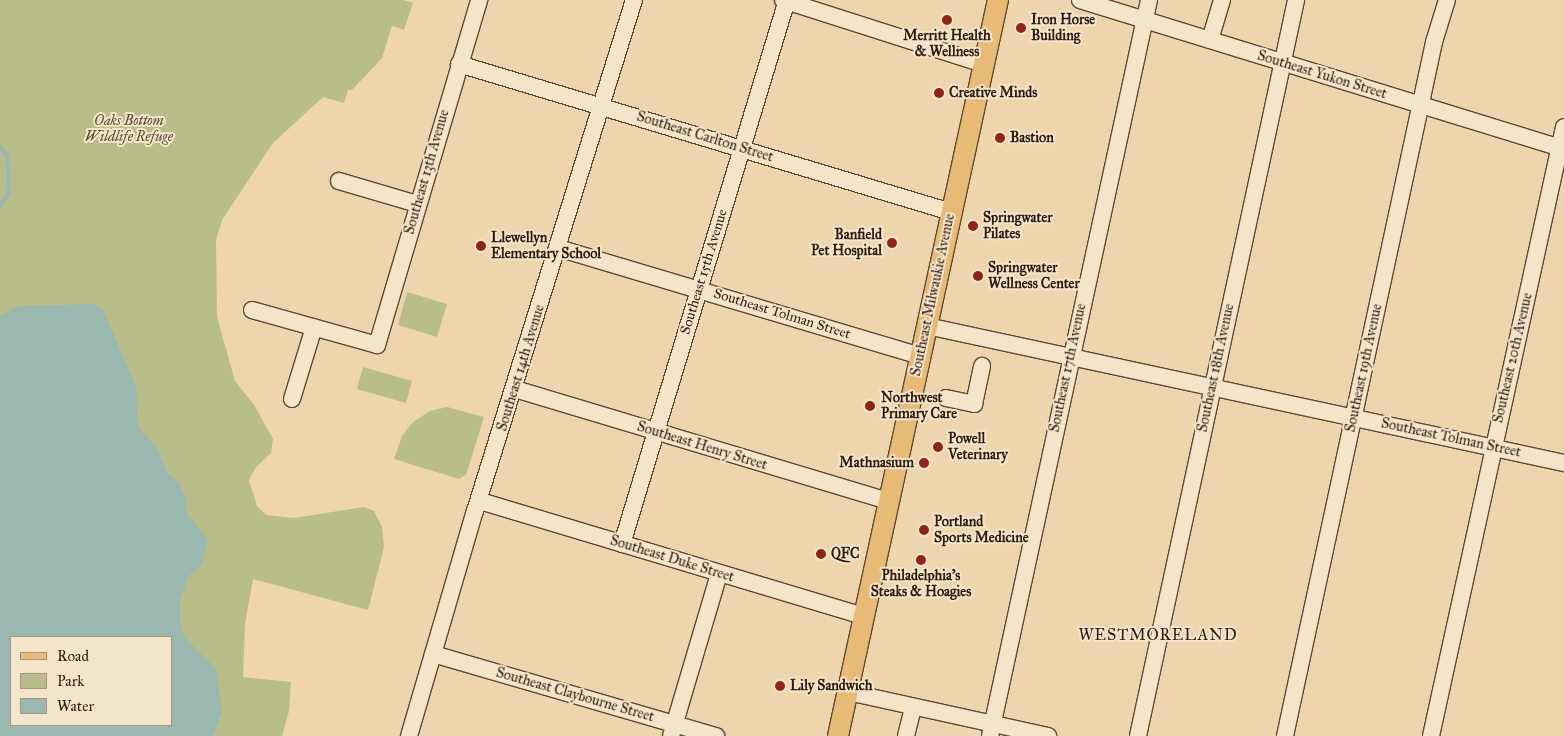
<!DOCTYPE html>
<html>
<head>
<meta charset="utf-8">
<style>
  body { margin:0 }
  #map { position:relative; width:1564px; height:736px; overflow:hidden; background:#eed5ad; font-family:"IM FELL Great Primer",serif }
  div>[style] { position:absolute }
  .green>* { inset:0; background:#b8bd8a }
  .water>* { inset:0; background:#9ab8af }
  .stream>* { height:4px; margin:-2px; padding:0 2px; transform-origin:2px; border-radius:2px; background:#9ab8af }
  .roads { filter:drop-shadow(1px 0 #5e4834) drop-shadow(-1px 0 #5e4834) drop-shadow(0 1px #5e4834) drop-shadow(0 -1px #5e4834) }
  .minor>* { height:16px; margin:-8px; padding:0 8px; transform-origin:8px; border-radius:8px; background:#f4e4ca }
  .major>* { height:20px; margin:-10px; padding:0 10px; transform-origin:10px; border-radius:10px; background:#e7ba76 }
  .dots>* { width:14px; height:14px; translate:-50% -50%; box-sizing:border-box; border:2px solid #f4e4ca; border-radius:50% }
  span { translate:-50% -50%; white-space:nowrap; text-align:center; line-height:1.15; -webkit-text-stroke:4px #f4e4ca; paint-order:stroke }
  .poi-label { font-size:14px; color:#2e190c; font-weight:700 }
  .left { translate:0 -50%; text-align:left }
  .right { translate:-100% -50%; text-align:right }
  .street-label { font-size:14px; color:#2e190c }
  .park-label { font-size:14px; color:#574a32; font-style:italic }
  .quarter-label { font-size:16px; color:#2e190c; letter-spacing:1px }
  .legend { position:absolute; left:10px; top:636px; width:162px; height:90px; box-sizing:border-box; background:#f4e4ca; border:1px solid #a5937e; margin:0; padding:6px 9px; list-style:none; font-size:15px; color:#2e190c }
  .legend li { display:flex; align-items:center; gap:10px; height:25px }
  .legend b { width:25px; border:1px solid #a5937e }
</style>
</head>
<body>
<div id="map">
  <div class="green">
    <i style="clip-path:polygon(evenodd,0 0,403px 0,413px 3px,404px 30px,392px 26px,382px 58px,352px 90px,348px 90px,344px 103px,323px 97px,273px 143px,222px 220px,216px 240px,217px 317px,235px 381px,254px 405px,273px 439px,271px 453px,256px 467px,249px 480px,257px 506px,266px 515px,294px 518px,364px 507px,374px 511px,382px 527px,384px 547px,368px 610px,253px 579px,245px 624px,243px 677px,291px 682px,289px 711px,282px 736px,0 736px,0 0,11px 637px,171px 637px,171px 725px,11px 725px,11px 637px)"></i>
    <i style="clip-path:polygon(407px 292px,447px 304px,437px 337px,398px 325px)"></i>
    <i style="clip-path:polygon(363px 367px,412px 381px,406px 403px,357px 389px)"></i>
    <i style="clip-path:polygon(447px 407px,484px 417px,466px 475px,459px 479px,394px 459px,402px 436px,413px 422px,430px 411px)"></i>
  </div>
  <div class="water">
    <i style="clip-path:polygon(evenodd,92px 304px,103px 309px,136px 387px,138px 427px,157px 448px,167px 473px,178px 482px,186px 497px,187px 513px,208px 540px,201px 565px,188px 577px,180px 601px,180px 624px,184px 637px,216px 669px,222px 711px,213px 736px,0 736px,0 316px,18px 306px,92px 304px,11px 637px,171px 637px,171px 725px,11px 725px,11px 637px)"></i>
  </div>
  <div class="stream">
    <i style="left:0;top:147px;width:11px;rotate:52deg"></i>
    <i style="left:7px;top:156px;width:18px;rotate:84deg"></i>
    <i style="left:9px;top:174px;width:20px;rotate:93deg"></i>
    <i style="left:8px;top:194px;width:14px;rotate:124deg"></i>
  </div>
  <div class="roads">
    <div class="minor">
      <i style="left:783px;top:0;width:210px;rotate:17.7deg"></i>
      <i style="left:1080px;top:0;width:506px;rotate:17.11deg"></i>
      <i style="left:1210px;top:40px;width:42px;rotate:-73.3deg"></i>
      <i style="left:459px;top:64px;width:514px;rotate:16.74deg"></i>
      <i style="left:339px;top:181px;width:81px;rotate:16.4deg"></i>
      <i style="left:558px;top:248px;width:378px;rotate:16.6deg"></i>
      <i style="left:252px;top:310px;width:130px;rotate:15.6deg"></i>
      <i style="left:377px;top:345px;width:360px;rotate:-73.5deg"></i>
      <i style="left:927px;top:326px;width:652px;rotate:12.14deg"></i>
      <i style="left:515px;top:389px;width:390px;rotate:16.7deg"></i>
      <i style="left:946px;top:398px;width:29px;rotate:12deg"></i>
      <i style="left:974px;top:404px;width:39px;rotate:-78deg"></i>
      <i style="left:292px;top:399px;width:75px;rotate:-73deg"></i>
      <i style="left:480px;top:501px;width:401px;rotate:16.7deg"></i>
      <i style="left:622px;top:544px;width:568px;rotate:-73.13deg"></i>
      <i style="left:433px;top:654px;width:295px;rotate:16.2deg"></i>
      <i style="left:848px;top:692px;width:205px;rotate:12.4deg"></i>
      <i style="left:409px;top:736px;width:234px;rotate:-73.7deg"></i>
      <i style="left:475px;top:511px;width:535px;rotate:-72.72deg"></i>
      <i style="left:671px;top:736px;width:169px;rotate:-73.5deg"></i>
      <i style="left:906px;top:736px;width:30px;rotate:-76deg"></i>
      <i style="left:990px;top:736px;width:753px;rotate:-77.81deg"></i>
      <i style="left:1138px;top:736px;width:753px;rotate:-77.88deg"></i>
      <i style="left:1285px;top:736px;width:710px;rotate:-77.88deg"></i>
      <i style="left:1434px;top:42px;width:44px;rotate:-72.8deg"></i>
      <i style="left:1431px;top:736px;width:623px;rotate:-77.68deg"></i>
    </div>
    <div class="major">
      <i style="left:838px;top:736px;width:753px;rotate:-77.74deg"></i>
    </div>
  </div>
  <div class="dots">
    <i style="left:947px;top:20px;background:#8f2418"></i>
    <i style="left:1021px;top:28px;background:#8f2418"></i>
    <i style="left:939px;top:93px;background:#8f2418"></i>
    <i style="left:1000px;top:138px;background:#8f2418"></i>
    <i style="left:973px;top:226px;background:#8f2418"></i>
    <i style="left:892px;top:243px;background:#8f2418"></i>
    <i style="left:481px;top:246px;background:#8f2418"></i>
    <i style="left:978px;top:276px;background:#8f2418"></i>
    <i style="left:870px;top:406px;background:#8f2418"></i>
    <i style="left:938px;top:447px;background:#8f2418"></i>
    <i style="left:924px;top:463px;background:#8f2418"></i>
    <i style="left:924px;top:530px;background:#8f2418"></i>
    <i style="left:821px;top:554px;background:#8f2418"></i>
    <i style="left:921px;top:560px;background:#8f2418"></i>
    <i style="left:780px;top:686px;background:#8f2418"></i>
  </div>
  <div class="poi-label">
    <span class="left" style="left:1031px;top:28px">Iron Horse<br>Building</span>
    <span style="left:947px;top:44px">Merritt Health<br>&amp; Wellness</span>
    <span class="left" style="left:949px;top:93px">Creative Minds</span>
    <span class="left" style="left:1010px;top:138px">Bastion</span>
    <span class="left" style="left:983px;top:226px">Springwater<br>Pilates</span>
    <span class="right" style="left:882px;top:243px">Banfield<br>Pet Hospital</span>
    <span class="left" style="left:491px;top:246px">Llewellyn<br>Elementary School</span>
    <span class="left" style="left:988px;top:276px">Springwater<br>Wellness Center</span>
    <span class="left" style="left:881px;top:406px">Northwest<br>Primary Care</span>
    <span class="left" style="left:948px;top:447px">Powell<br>Veterinary</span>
    <span class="right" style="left:914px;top:463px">Mathnasium</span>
    <span class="left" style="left:934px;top:530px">Portland<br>Sports Medicine</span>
    <span class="left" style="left:831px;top:554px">QFC</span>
    <span style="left:921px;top:584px">Philadelphia's<br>Steaks &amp; Hoagies</span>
    <span class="left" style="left:790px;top:686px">Lily Sandwich</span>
  </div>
  <div class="street-label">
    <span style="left:1322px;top:75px;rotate:17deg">Southeast Yukon Street</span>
    <span style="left:705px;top:137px;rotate:17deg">Southeast Carlton Street</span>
    <span style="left:427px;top:172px;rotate:-74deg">Southeast 13th Avenue</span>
    <span style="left:704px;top:272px;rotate:-73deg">Southeast 15th Avenue</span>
    <span style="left:933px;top:295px;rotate:-78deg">Southeast Milwaukie Avenue</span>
    <span style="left:782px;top:314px;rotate:17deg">Southeast Tolman Street</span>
    <span style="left:1513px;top:358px;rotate:-77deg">Southeast 20th Avenue</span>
    <span style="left:521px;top:368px;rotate:-73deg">Southeast 14th Avenue</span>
    <span style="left:1068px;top:368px;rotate:-78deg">Southeast 17th Avenue</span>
    <span style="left:1216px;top:368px;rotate:-78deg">Southeast 18th Avenue</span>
    <span style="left:1364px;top:368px;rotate:-78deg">Southeast 19th Avenue</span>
    <span style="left:1451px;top:438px;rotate:12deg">Southeast Tolman Street</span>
    <span style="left:702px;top:446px;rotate:17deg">Southeast Henry Street</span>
    <span style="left:672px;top:559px;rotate:17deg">Southeast Duke Street</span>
    <span style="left:575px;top:695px;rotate:16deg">Southeast Claybourne Street</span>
  </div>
  <div class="park-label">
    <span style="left:129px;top:129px">Oaks Bottom<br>Wildlife Refuge</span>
  </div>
  <div class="quarter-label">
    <span style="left:1158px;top:635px">WESTMORELAND</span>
  </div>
  <ul class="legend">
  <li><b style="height:6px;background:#e7ba76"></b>Road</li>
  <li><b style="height:14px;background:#b8bd8a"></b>Park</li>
  <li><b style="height:14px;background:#9ab8af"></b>Water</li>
  </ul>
</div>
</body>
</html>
